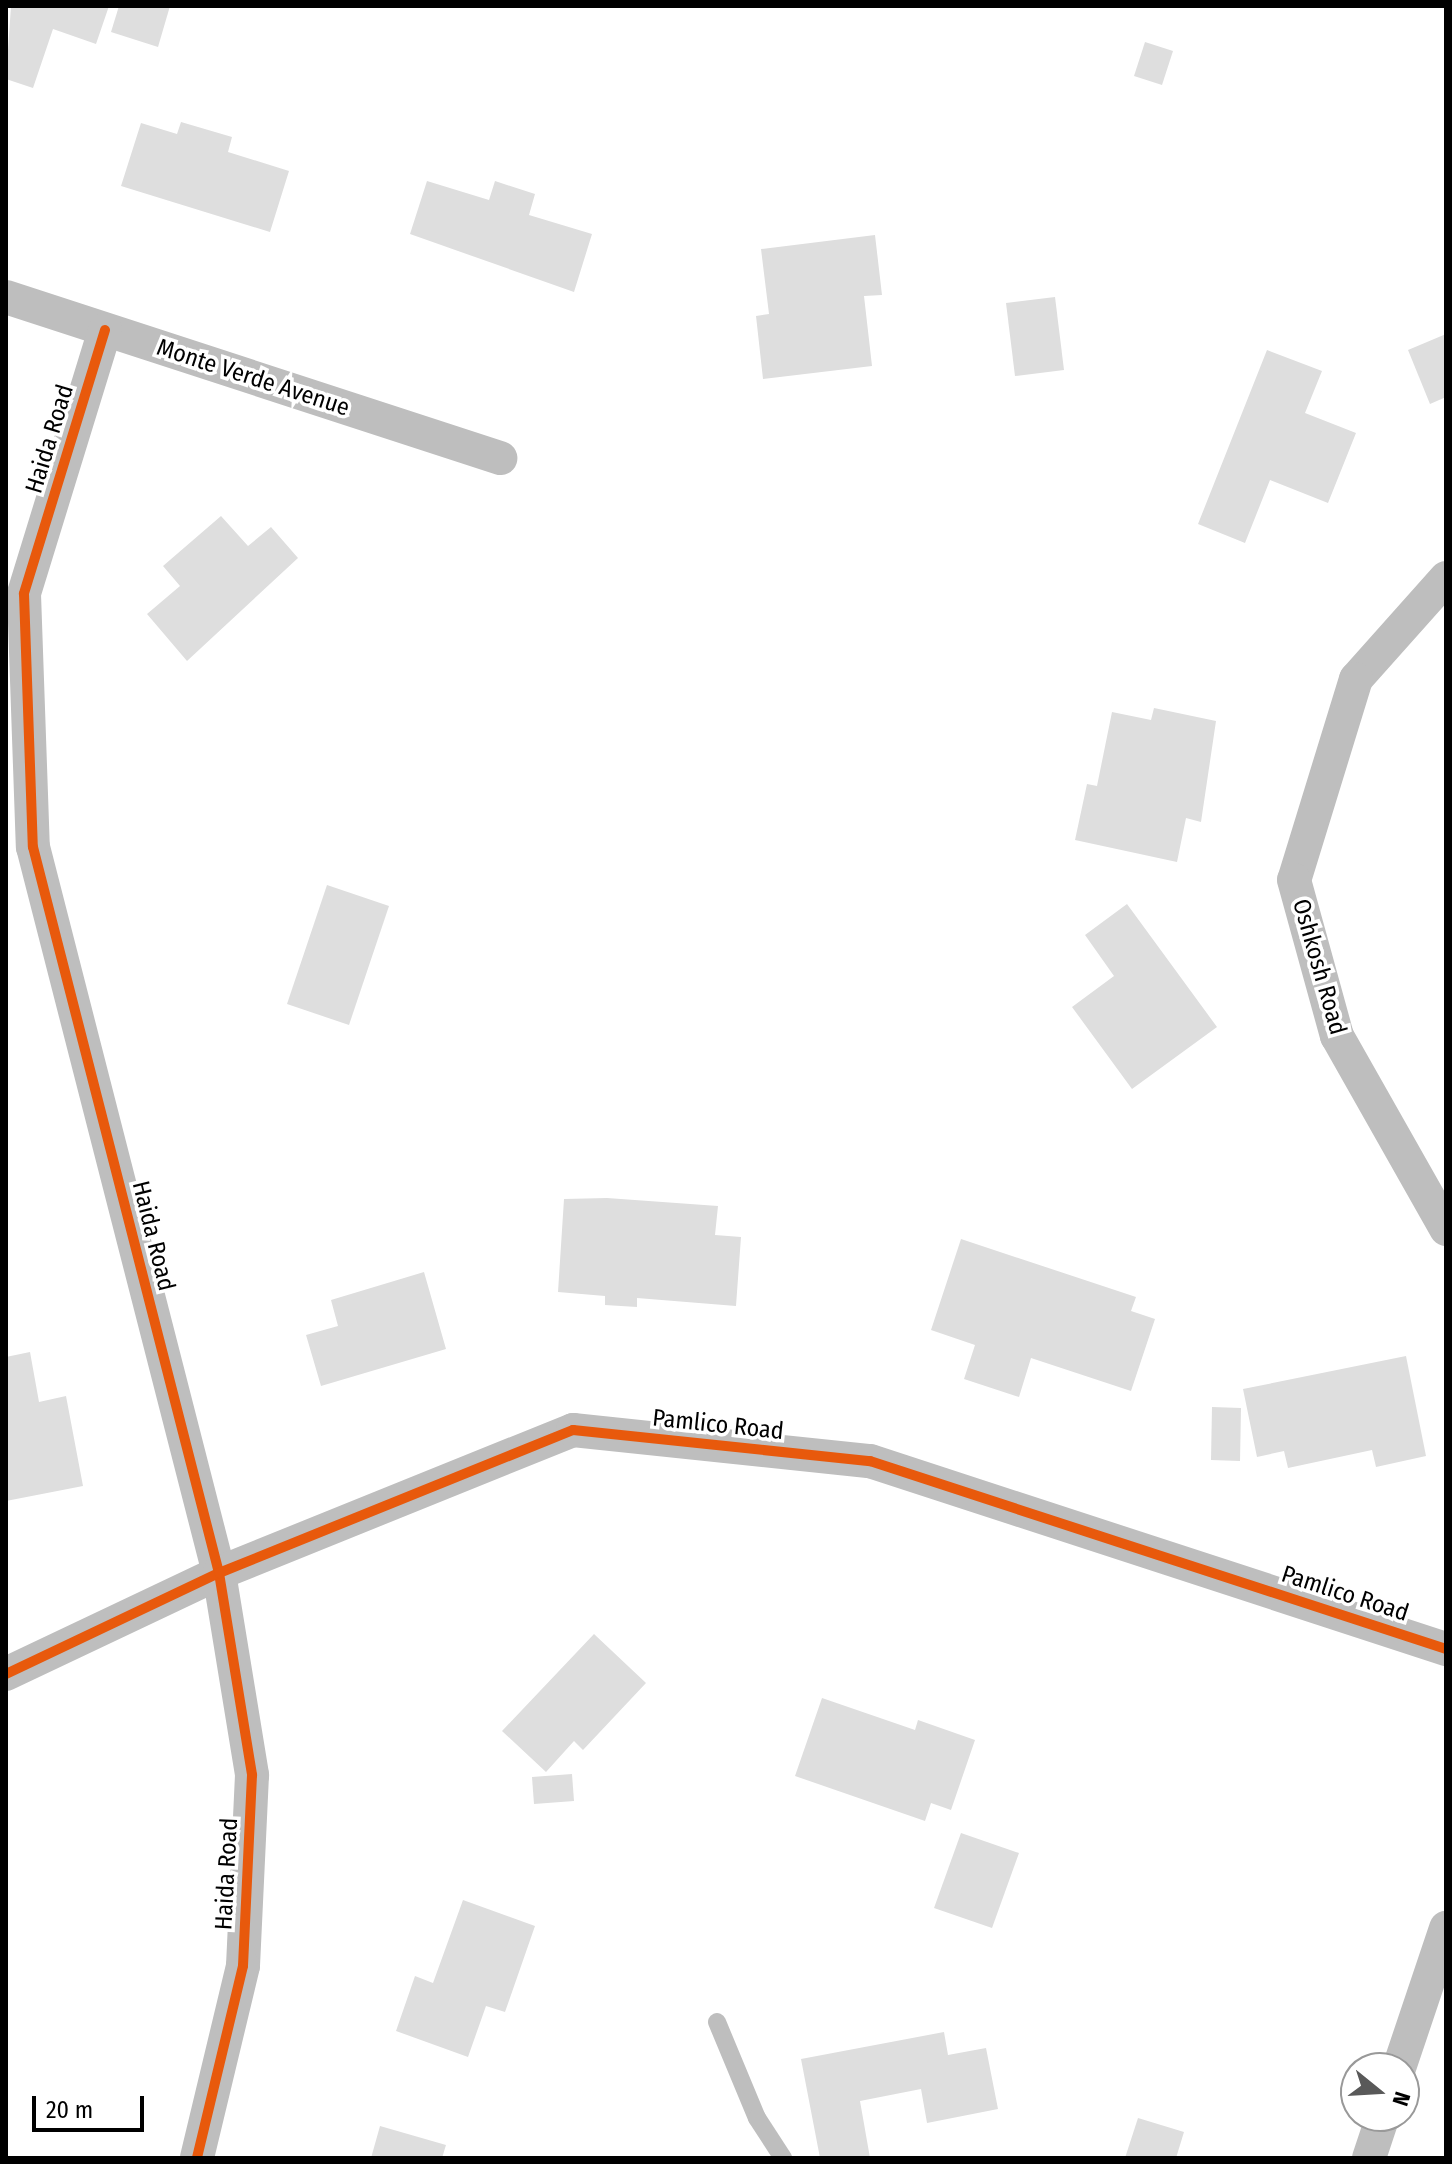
<!DOCTYPE html>
<html>
<head>
<meta charset="utf-8">
<style>
  body { margin:0 }
  #map { position:relative; width:1452px; height:2164px; overflow:hidden; background:#fff; font-family:"Fira Sans Condensed",sans-serif }
  div>[style] { position:absolute }
  .building>* { inset:0; background:#dedede }
  .lane>* { height:18px; margin:-9px; padding:0 9px; transform-origin:9px; border-radius:9px; background:#bebebe }
  .street>* { height:34px; margin:-17px; padding:0 17px; transform-origin:17px; border-radius:17px; background:#bebebe }
  .cycleway>* { height:10px; margin:-5px; padding:0 5px; transform-origin:5px; border-radius:5px; background:#e8590c }
  span { translate:-50% -50%; white-space:nowrap; text-align:center; line-height:1.15; -webkit-text-stroke:7px #fff; paint-order:stroke }
  .street-label { font-size:24px; color:#000 }
  .frame { position:absolute; inset:0; border:8px solid #000; pointer-events:none }
  .north { position:absolute; left:1340px; top:2052px; width:80px; height:80px; box-sizing:border-box; background:#fff; border:2px solid #999; border-radius:50%; rotate:108deg; font-size:22px; font-weight:700; line-height:32px; text-align:center; color:#000 }
  .north::after { content:''; display:block; margin:auto; width:28px; height:36px; background:#595959; clip-path:polygon(50% 0,100% 100%,50% 72%,0 100%) }
  .scale { position:absolute; left:32px; top:2096px; width:112px; height:36px; box-sizing:border-box; border:4px solid #000; border-top:0; padding-left:10px; font-size:24px; line-height:28px; white-space:nowrap; color:#000; -webkit-text-stroke:6px #fff; paint-order:stroke }
</style>
</head>
<body>
<div id="map">
  <div class="building">
    <i style="clip-path:polygon(11px 6px,109px 6px,96px 44px,53px 29px,33px 88px,6px 79px)"></i>
    <i style="clip-path:polygon(119px 6px,170px 6px,158px 47px,111px 32px)"></i>
    <i style="clip-path:polygon(1145px 42px,1173px 51px,1162px 85px,1134px 76px)"></i>
    <i style="clip-path:polygon(181px 122px,232px 137px,228px 152px,289px 171px,270px 232px,121px 186px,141px 123px,177px 134px)"></i>
    <i style="clip-path:polygon(427px 181px,489px 200px,495px 181px,535px 194px,529px 215px,592px 234px,574px 292px,410px 234px)"></i>
    <i style="clip-path:polygon(875px 235px,882px 295px,864px 296px,872px 366px,763px 379px,756px 316px,769px 314px,761px 249px)"></i>
    <i style="clip-path:polygon(1055px 297px,1064px 370px,1015px 376px,1006px 303px)"></i>
    <i style="clip-path:polygon(1446px 334px,1446px 397px,1430px 404px,1408px 350px)"></i>
    <i style="clip-path:polygon(1267px 350px,1322px 371px,1305px 413px,1356px 433px,1328px 503px,1270px 480px,1245px 543px,1198px 524px)"></i>
    <i style="clip-path:polygon(221px 516px,248px 546px,271px 527px,298px 558px,187px 661px,147px 614px,180px 586px,163px 566px)"></i>
    <i style="clip-path:polygon(1154px 708px,1216px 721px,1201px 822px,1186px 818px,1177px 862px,1075px 840px,1087px 784px,1097px 786px,1112px 712px,1151px 720px)"></i>
    <i style="clip-path:polygon(327px 885px,389px 906px,349px 1025px,287px 1004px)"></i>
    <i style="clip-path:polygon(1127px 904px,1217px 1027px,1132px 1089px,1072px 1007px,1114px 976px,1085px 935px)"></i>
    <i style="clip-path:polygon(607px 1198px,718px 1206px,715px 1235px,741px 1237px,736px 1306px,637px 1298px,637px 1307px,605px 1305px,605px 1296px,558px 1292px,564px 1199px)"></i>
    <i style="clip-path:polygon(961px 1239px,1136px 1297px,1131px 1311px,1155px 1319px,1131px 1391px,1031px 1358px,1019px 1397px,964px 1379px,975px 1345px,931px 1330px)"></i>
    <i style="clip-path:polygon(424px 1272px,446px 1349px,321px 1386px,306px 1335px,338px 1326px,331px 1300px)"></i>
    <i style="clip-path:polygon(30px 1352px,39px 1402px,66px 1396px,83px 1486px,6px 1501px,6px 1357px)"></i>
    <i style="clip-path:polygon(1406px 1356px,1426px 1456px,1376px 1467px,1372px 1450px,1288px 1468px,1284px 1451px,1257px 1457px,1243px 1389px)"></i>
    <i style="clip-path:polygon(1212px 1407px,1241px 1408px,1240px 1461px,1211px 1460px)"></i>
    <i style="clip-path:polygon(594px 1634px,646px 1683px,583px 1750px,574px 1741px,546px 1772px,502px 1731px)"></i>
    <i style="clip-path:polygon(822px 1698px,915px 1730px,918px 1720px,975px 1740px,951px 1810px,931px 1803px,925px 1821px,795px 1776px)"></i>
    <i style="clip-path:polygon(572px 1774px,574px 1801px,534px 1804px,532px 1777px)"></i>
    <i style="clip-path:polygon(961px 1833px,1019px 1853px,992px 1928px,934px 1908px)"></i>
    <i style="clip-path:polygon(463px 1900px,535px 1926px,505px 2012px,486px 2006px,468px 2057px,396px 2031px,415px 1976px,433px 1983px)"></i>
    <i style="clip-path:polygon(944px 2032px,948px 2055px,986px 2048px,998px 2109px,927px 2123px,921px 2089px,860px 2101px,870px 2158px,820px 2158px,801px 2059px)"></i>
    <i style="clip-path:polygon(1138px 2118px,1184px 2132px,1176px 2158px,1125px 2158px)"></i>
    <i style="clip-path:polygon(380px 2126px,446px 2145px,442px 2158px,371px 2158px)"></i>
  </div>
  <div class="lane">
    <i style="left:717px;top:2022px;width:104px;rotate:67.4deg"></i>
    <i style="left:757px;top:2118px;width:48px;rotate:57deg"></i>
  </div>
  <div class="street">
    <i style="left:6px;top:297px;width:520px;rotate:18.05deg"></i>
    <i style="left:105px;top:330px;width:276px;rotate:107.1deg"></i>
    <i style="left:24px;top:594px;width:253px;rotate:88deg"></i>
    <i style="left:33px;top:847px;width:749px;rotate:75.63deg"></i>
    <i style="left:219px;top:1573px;width:205px;rotate:80.7deg"></i>
    <i style="left:252px;top:1775px;width:191px;rotate:92.7deg"></i>
    <i style="left:243px;top:1966px;width:197px;rotate:103.5deg"></i>
    <i style="left:1446px;top:578px;width:135px;rotate:131.7deg"></i>
    <i style="left:1356px;top:679px;width:210px;rotate:107.1deg"></i>
    <i style="left:1294px;top:880px;width:162px;rotate:74.6deg"></i>
    <i style="left:1337px;top:1036px;width:222px;rotate:60.5deg"></i>
    <i style="left:6px;top:1674px;width:236px;rotate:-25.4deg"></i>
    <i style="left:219px;top:1573px;width:382px;rotate:-22deg"></i>
    <i style="left:573px;top:1430px;width:299px;rotate:6deg"></i>
    <i style="left:870px;top:1461px;width:606px;rotate:18.08deg"></i>
    <i style="left:1399px;top:2068px;width:148px;rotate:-71.4deg"></i>
    <i style="left:1369px;top:2158px;width:44px;rotate:-71.6deg"></i>
  </div>
  <div class="cycleway">
    <i style="left:105px;top:330px;width:276px;rotate:107.1deg"></i>
    <i style="left:24px;top:594px;width:253px;rotate:88deg"></i>
    <i style="left:33px;top:847px;width:749px;rotate:75.63deg"></i>
    <i style="left:219px;top:1573px;width:205px;rotate:80.7deg"></i>
    <i style="left:252px;top:1775px;width:191px;rotate:92.7deg"></i>
    <i style="left:243px;top:1966px;width:197px;rotate:103.5deg"></i>
    <i style="left:6px;top:1674px;width:236px;rotate:-25.4deg"></i>
    <i style="left:219px;top:1573px;width:382px;rotate:-22deg"></i>
    <i style="left:573px;top:1430px;width:299px;rotate:6deg"></i>
    <i style="left:870px;top:1461px;width:606px;rotate:18.08deg"></i>
  </div>
  <div class="street-label">
    <span style="left:253px;top:378px;rotate:18deg">Monte Verde Avenue</span>
    <span style="left:50px;top:439px;rotate:-73deg">Haida Road</span>
    <span style="left:1319px;top:967px;rotate:74deg">Oshkosh Road</span>
    <span style="left:153px;top:1236px;rotate:76deg">Haida Road</span>
    <span style="left:718px;top:1425px;rotate:6deg">Pamlico Road</span>
    <span style="left:1345px;top:1594px;rotate:18deg">Pamlico Road</span>
    <span style="left:227px;top:1874px;rotate:-87deg">Haida Road</span>
  </div>
  <div class="frame"></div>
  <div class="north">N</div>
  <div class="scale">20 m</div>
</div>
</body>
</html>
